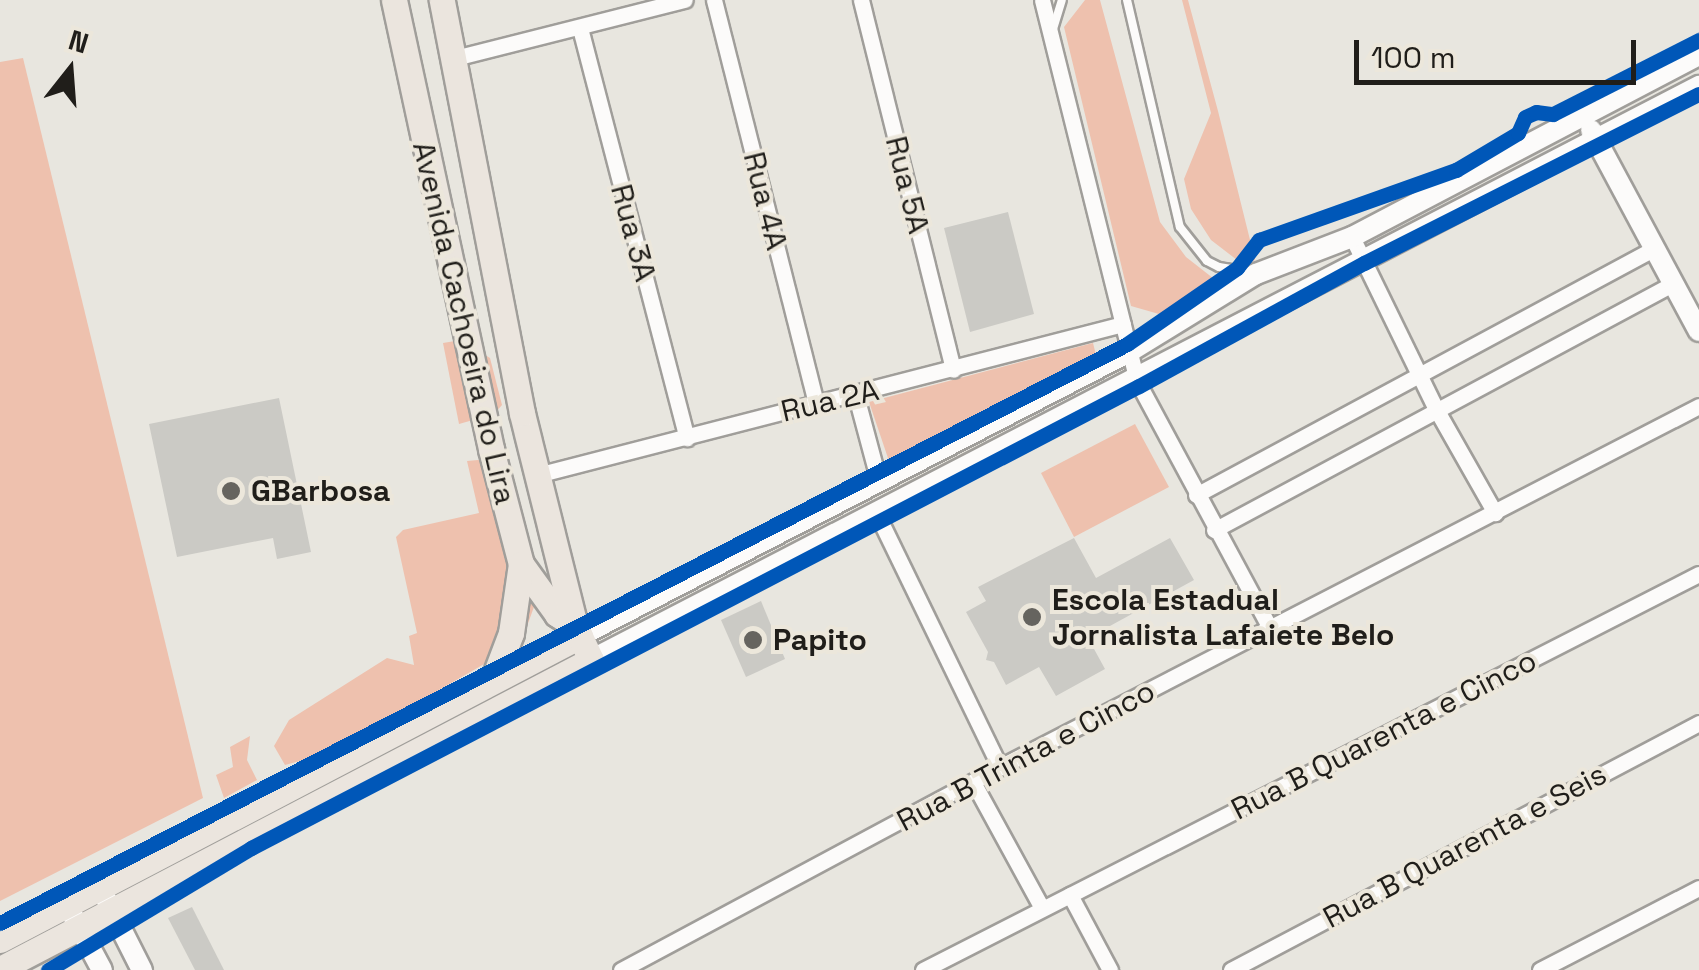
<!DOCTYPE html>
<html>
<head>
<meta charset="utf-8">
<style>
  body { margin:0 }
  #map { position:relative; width:1699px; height:970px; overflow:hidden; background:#e8e6df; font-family:"Space Grotesk",sans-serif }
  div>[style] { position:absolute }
  .green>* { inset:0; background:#eec1ae }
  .building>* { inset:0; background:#cbcac5 }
  .roads { filter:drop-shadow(2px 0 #a09e9a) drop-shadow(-2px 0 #a09e9a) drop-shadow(0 2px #a09e9a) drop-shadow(0 -2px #a09e9a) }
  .service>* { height:8px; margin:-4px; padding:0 4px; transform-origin:4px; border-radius:4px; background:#fcfbfa }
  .minor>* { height:15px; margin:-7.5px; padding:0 7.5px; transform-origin:7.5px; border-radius:7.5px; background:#fcfbfa }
  .tertiary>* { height:20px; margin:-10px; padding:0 10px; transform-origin:10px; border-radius:10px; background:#fcfbfa }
  .primary>* { height:25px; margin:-12.5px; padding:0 12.5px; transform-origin:12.5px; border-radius:12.5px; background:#ebe5de }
  .cycleway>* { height:15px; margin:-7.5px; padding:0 7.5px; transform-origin:7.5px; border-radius:7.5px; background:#0057b8 }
  .dots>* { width:28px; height:28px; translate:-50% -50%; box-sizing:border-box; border:5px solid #ece7db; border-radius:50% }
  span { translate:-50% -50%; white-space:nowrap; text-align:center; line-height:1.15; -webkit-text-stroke:8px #ece7db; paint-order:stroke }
  .street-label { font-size:30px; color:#201e1a }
  .poi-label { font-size:30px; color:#201e1a; font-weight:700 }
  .left { translate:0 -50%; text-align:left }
  .north { position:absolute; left:20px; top:20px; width:100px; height:100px; -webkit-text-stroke:8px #ece7db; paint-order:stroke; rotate:17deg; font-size:28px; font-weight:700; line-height:40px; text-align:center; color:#201e1a }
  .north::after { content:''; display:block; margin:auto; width:35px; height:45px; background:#201e1a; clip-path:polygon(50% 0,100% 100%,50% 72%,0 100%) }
  .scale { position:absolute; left:1354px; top:40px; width:282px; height:45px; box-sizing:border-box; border:5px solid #201e1a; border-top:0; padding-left:12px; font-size:30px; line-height:35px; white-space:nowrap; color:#201e1a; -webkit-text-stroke:8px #ece7db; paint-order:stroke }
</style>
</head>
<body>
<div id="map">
  <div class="green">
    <i style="clip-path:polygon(1085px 0,1100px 0,1160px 222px,1186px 257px,1218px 282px,1159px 314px,1131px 306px,1064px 27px)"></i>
    <i style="clip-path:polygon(1182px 0,1188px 0,1218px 111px,1255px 260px,1250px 263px,1237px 260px,1211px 240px,1191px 209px,1184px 179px,1211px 113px)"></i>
    <i style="clip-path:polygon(23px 58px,203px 798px,0 901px,0 62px)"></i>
    <i style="clip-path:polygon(461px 340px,490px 358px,502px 405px,494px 414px,459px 424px,443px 343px)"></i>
    <i style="clip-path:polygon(1093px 343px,1097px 359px,890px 464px,869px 402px)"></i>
    <i style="clip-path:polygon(1135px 424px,1169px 487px,1074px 537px,1041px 473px)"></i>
    <i style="clip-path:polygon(478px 460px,491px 463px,515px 515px,524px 525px,535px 580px,535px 604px,521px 643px,329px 753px,285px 765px,274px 746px,289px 720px,387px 658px,414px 665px,409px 636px,417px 633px,396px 537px,403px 530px,479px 513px,467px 461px)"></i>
    <i style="clip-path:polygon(250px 736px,247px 760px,257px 780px,224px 798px,216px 775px,233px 767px,230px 747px)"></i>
  </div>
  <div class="building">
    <i style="clip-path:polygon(1008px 212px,1034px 314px,970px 332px,944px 228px)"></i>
    <i style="clip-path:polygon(279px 398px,311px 552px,277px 559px,273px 538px,177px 557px,149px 424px)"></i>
    <i style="clip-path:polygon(1074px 538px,1096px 578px,1170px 538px,1194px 580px,1088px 638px,1105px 669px,1056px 696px,1039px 667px,1006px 685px,994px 662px,986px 660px,988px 652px,966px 612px,986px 601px,978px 587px)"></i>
    <i style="clip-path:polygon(761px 601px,785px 659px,746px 677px,721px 620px)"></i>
    <i style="clip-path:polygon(192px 907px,224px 970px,195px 970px,168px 918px)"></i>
  </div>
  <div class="roads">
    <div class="service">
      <i style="left:1127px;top:0;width:233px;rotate:76.9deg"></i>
      <i style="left:1180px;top:227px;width:43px;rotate:51.5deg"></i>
      <i style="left:1207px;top:261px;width:13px;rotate:27deg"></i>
      <i style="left:1219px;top:267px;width:33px;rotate:9deg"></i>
      <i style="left:1053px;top:29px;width:30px;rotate:-73deg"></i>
    </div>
    <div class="minor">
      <i style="left:714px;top:0;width:415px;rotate:75.8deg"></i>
      <i style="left:861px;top:0;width:381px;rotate:76deg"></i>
      <i style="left:1042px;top:0;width:393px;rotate:76deg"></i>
      <i style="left:1137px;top:381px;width:283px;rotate:61.7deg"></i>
      <i style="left:580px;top:28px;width:424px;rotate:75.4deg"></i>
      <i style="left:455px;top:58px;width:237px;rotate:-14.2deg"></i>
      <i style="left:1352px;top:237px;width:191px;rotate:64deg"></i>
      <i style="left:1436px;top:409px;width:120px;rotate:60.4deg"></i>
      <i style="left:856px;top:396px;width:89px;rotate:75deg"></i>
      <i style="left:537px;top:475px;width:605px;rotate:-14.45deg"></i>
      <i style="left:1196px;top:495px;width:521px;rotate:-28.29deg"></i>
      <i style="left:876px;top:512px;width:284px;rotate:64.1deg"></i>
      <i style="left:1214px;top:530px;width:522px;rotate:-28.23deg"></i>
      <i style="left:973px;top:782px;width:144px;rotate:61.3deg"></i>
      <i style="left:1070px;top:895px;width:85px;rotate:61.9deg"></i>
      <i style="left:621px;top:970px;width:430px;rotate:-28.2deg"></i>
      <i style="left:1000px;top:767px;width:787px;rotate:-27.31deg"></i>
      <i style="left:923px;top:970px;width:871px;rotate:-27.04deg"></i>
      <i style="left:1231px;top:970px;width:529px;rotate:-27.82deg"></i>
      <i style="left:1540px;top:970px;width:179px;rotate:-27.3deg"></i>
    </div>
    <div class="tertiary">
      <i style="left:1591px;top:130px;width:228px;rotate:61.8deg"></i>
      <i style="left:580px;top:636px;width:618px;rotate:-27.35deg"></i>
      <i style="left:1129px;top:352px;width:149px;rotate:-31.6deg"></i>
      <i style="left:1256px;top:274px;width:103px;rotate:-21.1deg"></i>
      <i style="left:1352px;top:237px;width:392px;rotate:-27.7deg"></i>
      <i style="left:591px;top:660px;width:1248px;rotate:-27.39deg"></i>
      <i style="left:101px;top:889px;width:91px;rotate:63.2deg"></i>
      <i style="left:73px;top:916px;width:61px;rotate:61.8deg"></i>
    </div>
    <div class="primary">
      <i style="left:394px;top:0;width:459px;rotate:77.8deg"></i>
      <i style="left:491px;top:449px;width:119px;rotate:75.4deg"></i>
      <i style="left:521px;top:564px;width:62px;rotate:54.2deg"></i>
      <i style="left:557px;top:614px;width:22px;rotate:34deg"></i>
      <i style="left:494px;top:678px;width:48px;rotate:-69.3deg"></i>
      <i style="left:511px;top:633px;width:70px;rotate:-81.8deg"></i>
      <i style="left:0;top:940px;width:655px;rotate:-27.66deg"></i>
      <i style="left:0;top:969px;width:667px;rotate:-27.6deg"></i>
      <i style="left:591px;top:660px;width:38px;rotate:-115deg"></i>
      <i style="left:575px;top:626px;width:219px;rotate:-104deg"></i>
      <i style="left:522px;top:413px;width:421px;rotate:-101deg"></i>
    </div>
  </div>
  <div class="cycleway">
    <i style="left:0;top:923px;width:1267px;rotate:-27.19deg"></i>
    <i style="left:1127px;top:344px;width:134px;rotate:-34.6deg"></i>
    <i style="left:1237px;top:268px;width:36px;rotate:-52deg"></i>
    <i style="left:1259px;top:240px;width:209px;rotate:-19.6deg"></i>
    <i style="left:1456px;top:170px;width:72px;rotate:-30.8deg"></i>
    <i style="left:1518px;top:133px;width:17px;rotate:-66deg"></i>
    <i style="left:1525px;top:117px;width:12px;rotate:-24deg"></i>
    <i style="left:1536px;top:112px;width:17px;rotate:7deg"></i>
    <i style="left:1553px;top:114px;width:164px;rotate:-26.9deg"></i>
    <i style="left:48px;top:970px;width:237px;rotate:-31deg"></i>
    <i style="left:251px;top:848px;width:1001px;rotate:-27.49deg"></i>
    <i style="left:1139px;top:386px;width:256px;rotate:-28.7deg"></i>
    <i style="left:1364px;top:263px;width:375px;rotate:-26.8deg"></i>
  </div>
  <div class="dots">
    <i style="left:231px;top:491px;background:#66645f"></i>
    <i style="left:1032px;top:617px;background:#66645f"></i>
    <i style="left:753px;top:640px;background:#66645f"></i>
  </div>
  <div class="street-label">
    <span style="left:907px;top:185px;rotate:76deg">Rua 5A</span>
    <span style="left:765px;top:201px;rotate:76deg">Rua 4A</span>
    <span style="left:633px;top:233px;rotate:75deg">Rua 3A</span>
    <span style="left:464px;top:323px;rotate:77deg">Avenida Cachoeira do Lira</span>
    <span style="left:830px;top:401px;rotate:-13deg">Rua 2A</span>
    <span style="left:1384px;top:735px;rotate:-27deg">Rua B Quarenta e Cinco</span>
    <span style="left:1026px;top:756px;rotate:-28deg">Rua B Trinta e Cinco</span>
    <span style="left:1465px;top:846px;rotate:-28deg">Rua B Quarenta e Seis</span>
  </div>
  <div class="poi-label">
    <span class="left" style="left:251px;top:491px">GBarbosa</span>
    <span class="left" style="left:1052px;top:617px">Escola Estadual<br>Jornalista Lafaiete Belo</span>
    <span class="left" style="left:773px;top:640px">Papito</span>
  </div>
  <div class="north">N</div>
  <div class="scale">100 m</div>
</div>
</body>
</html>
